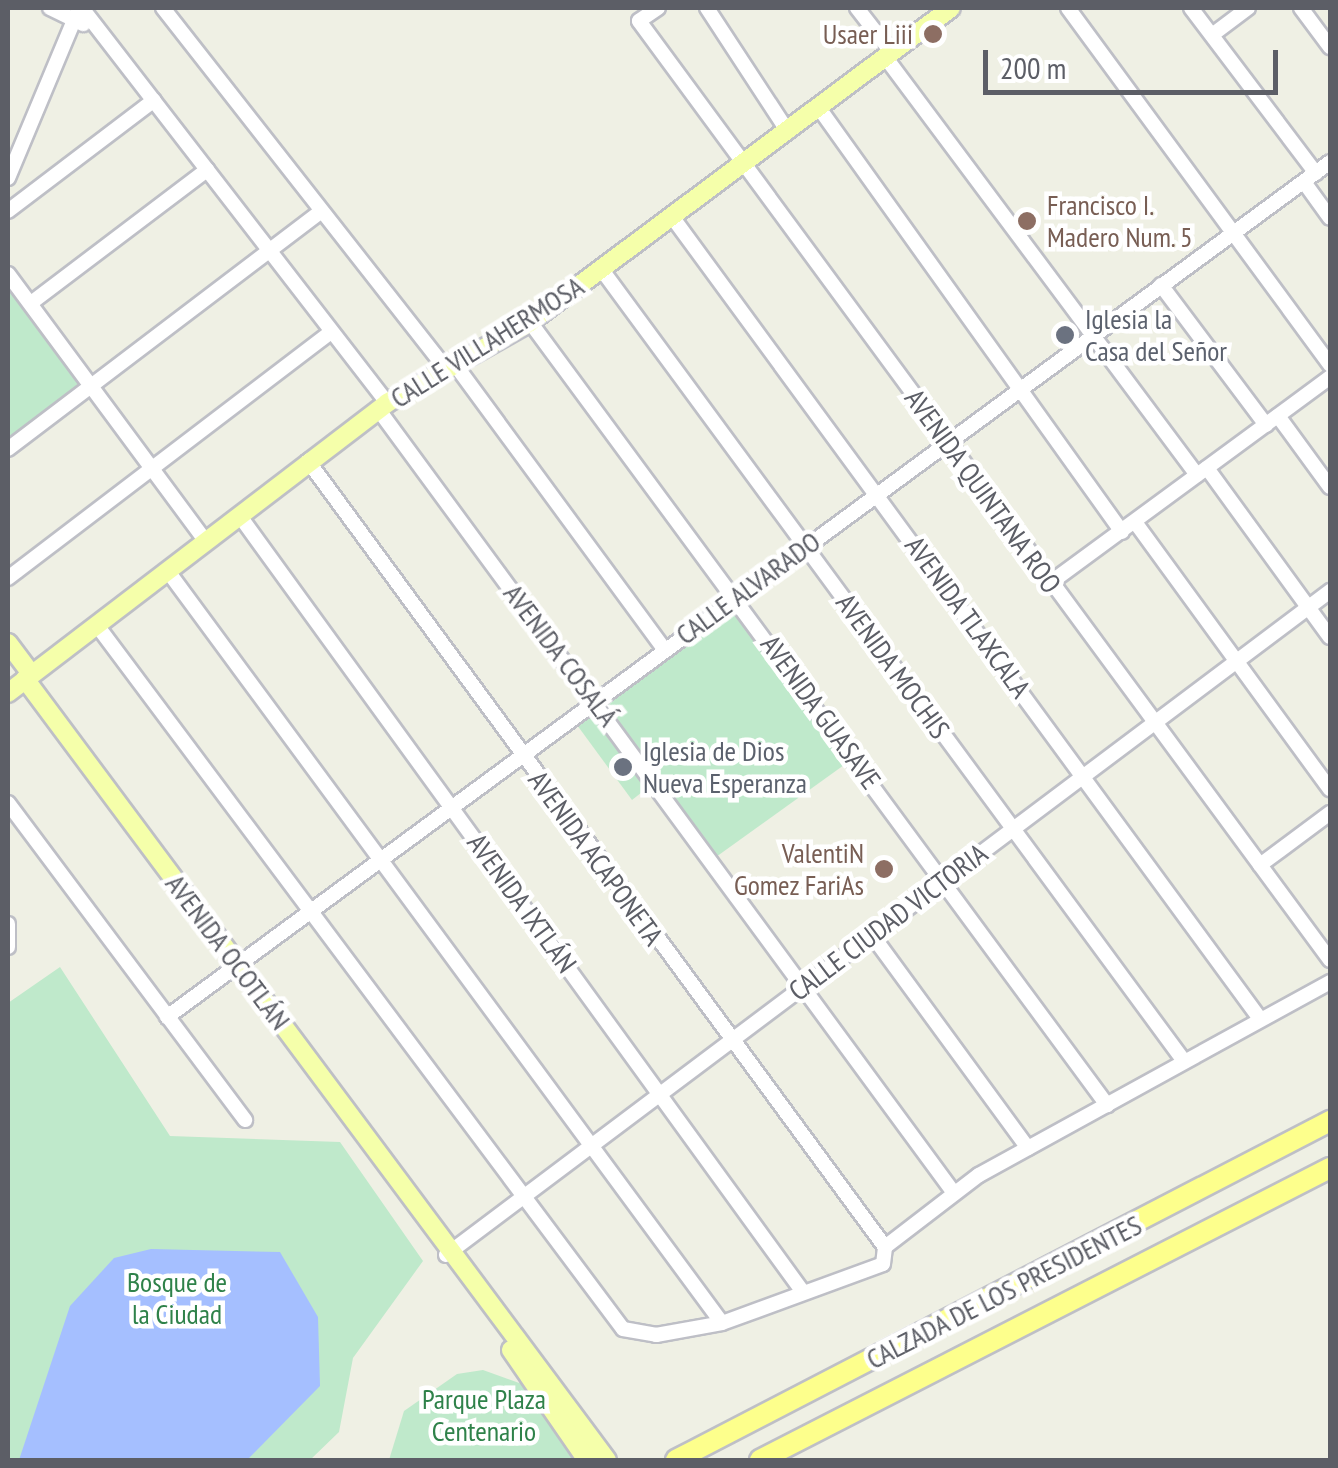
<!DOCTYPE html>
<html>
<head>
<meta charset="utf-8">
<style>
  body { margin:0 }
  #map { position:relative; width:1338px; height:1468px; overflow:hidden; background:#eff0e4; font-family:"PT Sans Narrow",sans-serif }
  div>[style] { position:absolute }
  .green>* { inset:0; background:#bfe9cb }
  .water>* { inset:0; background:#a5bfff }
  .roads { filter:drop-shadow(2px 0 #bebfc6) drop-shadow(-2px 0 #bebfc6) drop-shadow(0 2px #bebfc6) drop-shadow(0 -2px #bebfc6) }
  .minor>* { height:14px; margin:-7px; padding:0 7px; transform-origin:7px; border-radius:7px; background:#fff }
  .major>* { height:18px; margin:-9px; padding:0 9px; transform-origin:9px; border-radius:9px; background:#f5ffaa }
  .highway>* { height:20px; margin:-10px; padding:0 10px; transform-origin:10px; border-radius:10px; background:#fdff8c }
  .dots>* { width:28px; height:28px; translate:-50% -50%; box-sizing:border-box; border:5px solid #fff; border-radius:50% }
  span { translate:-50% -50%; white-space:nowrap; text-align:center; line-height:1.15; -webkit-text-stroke:9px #fff; paint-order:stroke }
  .education-label { font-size:28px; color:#785e54 }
  .right { translate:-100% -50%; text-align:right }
  .left { translate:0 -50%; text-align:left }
  .worship-label { font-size:28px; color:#5b616d }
  .street-label { font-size:28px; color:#5c5e66 }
  .park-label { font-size:28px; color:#2f824a }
  .frame { position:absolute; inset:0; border:10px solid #5c5e66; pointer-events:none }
  .scale { position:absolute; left:983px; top:50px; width:295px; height:45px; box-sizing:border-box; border:5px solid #5c5e66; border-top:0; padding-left:12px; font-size:30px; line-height:35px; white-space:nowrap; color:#5c5e66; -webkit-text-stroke:8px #fff; paint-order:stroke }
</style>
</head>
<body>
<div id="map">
  <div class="green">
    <i style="clip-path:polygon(8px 280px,90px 385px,8px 449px)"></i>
    <i style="clip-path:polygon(735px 598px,851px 760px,709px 862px,592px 704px)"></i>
    <i style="clip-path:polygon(591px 715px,646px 789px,632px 800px,577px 725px)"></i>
    <i style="clip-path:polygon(60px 967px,170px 1136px,340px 1142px,423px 1261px,353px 1358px,339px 1432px,310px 1460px,8px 1460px,8px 1003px)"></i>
    <i style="clip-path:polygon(483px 1370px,522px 1384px,579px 1460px,389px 1460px,404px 1411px,457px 1374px)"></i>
  </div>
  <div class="water">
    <i style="clip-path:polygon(151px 1249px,280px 1252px,318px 1317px,320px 1386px,247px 1460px,19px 1460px,70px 1306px,114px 1258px)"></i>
  </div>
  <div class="roads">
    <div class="minor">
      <i style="left:50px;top:8px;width:37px;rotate:26deg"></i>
      <i style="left:82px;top:8px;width:499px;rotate:52.3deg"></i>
      <i style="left:163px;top:8px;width:457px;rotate:51.9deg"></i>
      <i style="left:658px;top:8px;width:23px;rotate:146deg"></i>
      <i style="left:639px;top:21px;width:1166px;rotate:53.65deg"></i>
      <i style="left:707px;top:8px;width:148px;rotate:56.8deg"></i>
      <i style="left:857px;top:8px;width:57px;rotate:52.1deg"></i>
      <i style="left:1068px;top:8px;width:443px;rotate:53.7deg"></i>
      <i style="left:1191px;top:8px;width:207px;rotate:52.9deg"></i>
      <i style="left:1301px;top:8px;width:49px;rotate:53.4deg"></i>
      <i style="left:1212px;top:35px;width:45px;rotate:-36.9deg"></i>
      <i style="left:886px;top:58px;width:520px;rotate:53.28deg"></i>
      <i style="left:819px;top:108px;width:521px;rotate:54.45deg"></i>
      <i style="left:8px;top:178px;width:184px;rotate:-67.3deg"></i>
      <i style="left:1304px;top:182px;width:44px;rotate:54.2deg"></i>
      <i style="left:8px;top:211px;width:183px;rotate:-37.2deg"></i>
      <i style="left:673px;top:218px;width:993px;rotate:53.76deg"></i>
      <i style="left:602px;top:270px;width:982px;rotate:53.66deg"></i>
      <i style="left:8px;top:274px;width:331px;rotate:53.5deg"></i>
      <i style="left:1161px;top:285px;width:175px;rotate:53.1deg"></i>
      <i style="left:31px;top:303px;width:221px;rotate:-37.1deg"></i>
      <i style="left:530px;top:322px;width:973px;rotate:53.61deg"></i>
      <i style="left:454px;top:363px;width:355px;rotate:53.7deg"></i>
      <i style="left:378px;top:409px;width:973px;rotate:53.7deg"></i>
      <i style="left:1278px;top:416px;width:88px;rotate:53.8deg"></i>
      <i style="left:8px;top:449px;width:393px;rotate:-37.2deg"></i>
      <i style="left:1207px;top:468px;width:209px;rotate:54deg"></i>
      <i style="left:239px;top:515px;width:960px;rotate:54.03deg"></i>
      <i style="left:1135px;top:522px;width:331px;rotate:53.9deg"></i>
      <i style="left:167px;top:570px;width:935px;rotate:53.61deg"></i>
      <i style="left:8px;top:578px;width:406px;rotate:-37.3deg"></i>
      <i style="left:1050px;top:583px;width:348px;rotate:-36.3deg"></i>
      <i style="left:96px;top:624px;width:880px;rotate:53.22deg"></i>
      <i style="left:623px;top:1329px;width:34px;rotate:10deg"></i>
      <i style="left:656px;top:1335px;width:67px;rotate:-10.3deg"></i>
      <i style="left:722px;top:1323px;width:171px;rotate:-20.1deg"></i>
      <i style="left:883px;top:1264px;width:17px;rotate:-83deg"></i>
      <i style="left:885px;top:1247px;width:975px;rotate:-126.28deg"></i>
      <i style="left:8px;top:803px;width:396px;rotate:53.2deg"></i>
      <i style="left:1260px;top:865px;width:87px;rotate:-36.6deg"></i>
      <i style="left:8px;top:924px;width:23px;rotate:90deg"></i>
      <i style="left:872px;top:935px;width:264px;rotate:53.8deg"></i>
      <i style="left:167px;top:1017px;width:1443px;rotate:-36.32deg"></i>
      <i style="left:885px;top:1247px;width:118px;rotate:-37.5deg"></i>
      <i style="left:979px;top:1175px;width:401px;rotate:-28.8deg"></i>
      <i style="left:446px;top:1255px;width:1106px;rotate:-36.91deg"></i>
    </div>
    <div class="major">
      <i style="left:8px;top:643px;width:39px;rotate:53deg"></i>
      <i style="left:25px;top:679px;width:974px;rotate:53.31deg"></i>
      <i style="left:8px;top:693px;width:477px;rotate:-37.4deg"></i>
      <i style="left:387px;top:403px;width:164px;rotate:-29.5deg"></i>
      <i style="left:530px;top:322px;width:525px;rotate:-36.72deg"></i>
      <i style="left:511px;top:1350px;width:134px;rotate:55.4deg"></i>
    </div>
    <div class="highway">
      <i style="left:676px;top:1460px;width:737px;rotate:-27.4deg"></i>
      <i style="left:760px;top:1460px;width:640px;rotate:-27.13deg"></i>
    </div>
  </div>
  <div class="dots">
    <i style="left:933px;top:34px;background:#8d6e63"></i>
    <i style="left:1027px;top:221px;background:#8d6e63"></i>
    <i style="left:1065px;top:335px;background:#6b7280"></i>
    <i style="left:623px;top:767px;background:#6b7280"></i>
    <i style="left:884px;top:869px;background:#8d6e63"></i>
  </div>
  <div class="education-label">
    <span class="right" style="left:913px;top:34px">Usaer Liii</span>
    <span class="left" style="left:1047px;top:221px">Francisco I.<br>Madero Num. 5</span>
    <span class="right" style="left:864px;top:869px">ValentiN<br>Gomez FariAs</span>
  </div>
  <div class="worship-label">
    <span class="left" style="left:1085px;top:335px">Iglesia la<br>Casa del Señor</span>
    <span class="left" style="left:643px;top:767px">Iglesia de Dios<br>Nueva Esperanza</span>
  </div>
  <div class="street-label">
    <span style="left:487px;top:342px;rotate:-32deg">CALLE VILLAHERMOSA</span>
    <span style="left:983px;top:491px;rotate:54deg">AVENIDA QUINTANA ROO</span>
    <span style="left:748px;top:588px;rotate:-36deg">CALLE ALVARADO</span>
    <span style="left:968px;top:617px;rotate:54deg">AVENIDA TLAXCALA</span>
    <span style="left:561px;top:655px;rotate:53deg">AVENIDA COSALÁ</span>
    <span style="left:893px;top:666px;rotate:54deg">AVENIDA MOCHIS</span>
    <span style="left:821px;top:712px;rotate:54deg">AVENIDA GUASAVE</span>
    <span style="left:596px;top:858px;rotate:54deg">AVENIDA ACAPONETA</span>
    <span style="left:522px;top:903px;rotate:54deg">AVENIDA IXTLÁN</span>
    <span style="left:888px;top:922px;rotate:-37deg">CALLE CIUDAD VICTORIA</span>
    <span style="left:228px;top:952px;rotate:53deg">AVENIDA OCOTLÁN</span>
    <span style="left:1004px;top:1292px;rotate:-27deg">CALZADA DE LOS PRESIDENTES</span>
  </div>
  <div class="park-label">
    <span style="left:177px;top:1298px">Bosque de<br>la Ciudad</span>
    <span style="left:484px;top:1415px">Parque Plaza<br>Centenario</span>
  </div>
  <div class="frame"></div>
  <div class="scale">200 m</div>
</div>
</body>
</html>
